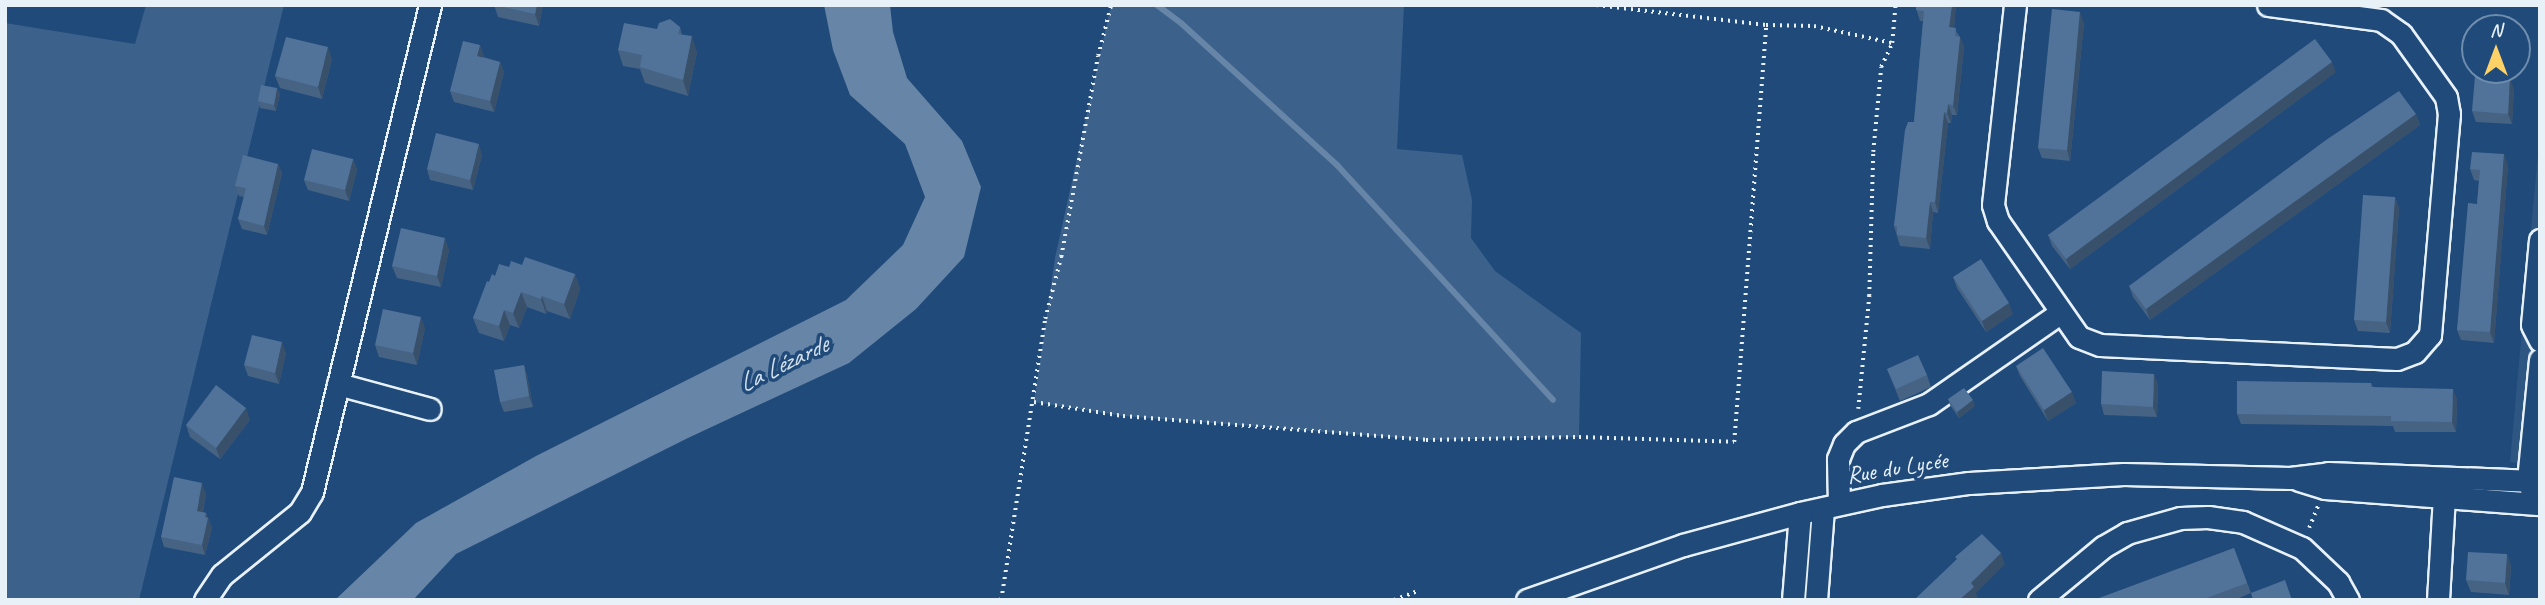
<!DOCTYPE html>
<html>
<head>
<meta charset="utf-8">
<style>
  body { margin:0 }
  #map { position:relative; width:2545px; height:605px; overflow:hidden; background:#1f4a7a; font-family:Caveat,sans-serif }
  div>[style] { position:absolute }
  .built>* { inset:0; background:#2e5683 }
  .green>* { inset:0; background:#3c628c }
  .water>* { inset:0; background:#6685a7 }
  .stream>* { height:6px; margin:-3px; padding:0 3px; transform-origin:3px; border-radius:3px; background:#6685a7 }
  .path>* { height:3.5px; margin-top:-1.75px; transform-origin:0; background:repeating-linear-gradient(90deg,#e8f1f8 0 2px,transparent 0 7px) }
  .roads { filter:drop-shadow(2px 0 #e8f1f8) drop-shadow(-2px 0 #e8f1f8) drop-shadow(0 2px #e8f1f8) drop-shadow(0 -2px #e8f1f8) }
  .minor>* { height:21px; margin:-10.5px; padding:0 10.5px; transform-origin:10.5px; border-radius:10.5px; background:#1f4a7a }
  .wall>* { inset:0; background:#466384 }
  .shaded-wall>* { inset:0; background:#39506b }
  .building>* { inset:0; background:#517399 }
  span { translate:-50% -50%; white-space:nowrap; text-align:center; line-height:1.15; -webkit-text-stroke:7px #1f4a7a; paint-order:stroke }
  .street-label { font-size:24px; color:#e8f1f8 }
  .water-label { font-size:26px; color:#d4e1ec; font-style:italic }
  .frame { position:absolute; inset:0; border:7px solid #e8f1f8; pointer-events:none }
  .north { position:absolute; left:2461px; top:14px; width:70px; height:70px; box-sizing:border-box; background:#1f4a7a; border:2px solid #6f8dac; border-radius:50%; rotate:0deg; font-size:19px; font-weight:700; line-height:28px; text-align:center; color:#e8f1f8 }
  .north::after { content:''; display:block; margin:auto; width:24px; height:32px; background:#ffd166; clip-path:polygon(50% 0,100% 100%,50% 72%,0 100%) }
</style>
</head>
<body>
<div id="map">
  <div class="built">
    <i style="clip-path:polygon(2540px 132px,2540px 465px,2510px 462px)"></i>
  </div>
  <div class="green">
    <i style="clip-path:polygon(146px 5px,284px 5px,139px 600px,5px 600px,5px 23px,135px 44px)"></i>
    <i style="clip-path:polygon(1111px 5px,1404px 5px,1397px 149px,1462px 155px,1472px 200px,1471px 238px,1495px 271px,1581px 333px,1579px 437px,1426px 440px,1123px 416px,1034px 402px,1055px 258px)"></i>
  </div>
  <div class="water">
    <i style="clip-path:polygon(824px 5px,890px 5px,893px 32px,907px 78px,962px 141px,981px 187px,964px 257px,916px 309px,849px 363px,688px 438px,456px 554px,413px 600px,335px 600px,416px 523px,536px 456px,846px 300px,903px 245px,925px 197px,905px 144px,850px 95px,833px 50px)"></i>
  </div>
  <div class="stream">
    <i style="left:1157px;top:5px;width:31px;rotate:37deg"></i>
    <i style="left:1182px;top:24px;width:210px;rotate:42.3deg"></i>
    <i style="left:1337px;top:165px;width:319px;rotate:47.4deg"></i>
  </div>
  <div class="path">
    <i style="left:1596px;top:5px;width:171px;rotate:6.7deg"></i>
    <i style="left:1766px;top:25px;width:48px;rotate:1.2deg"></i>
    <i style="left:1814px;top:26px;width:80px;rotate:12.3deg"></i>
    <i style="left:1034px;top:402px;width:90px;rotate:8.9deg"></i>
    <i style="left:1123px;top:416px;width:304px;rotate:4.5deg"></i>
    <i style="left:1426px;top:440px;width:153px;rotate:-1.1deg"></i>
    <i style="left:1579px;top:437px;width:155px;rotate:1.8deg"></i>
    <i style="left:1734px;top:442px;width:418px;rotate:-85.6deg"></i>
    <i style="left:1858px;top:409px;width:114px;rotate:-84.4deg"></i>
    <i style="left:1869px;top:296px;width:144px;rotate:-88.4deg"></i>
    <i style="left:1873px;top:152px;width:85px;rotate:-84.6deg"></i>
    <i style="left:1881px;top:67px;width:26px;rotate:-65deg"></i>
    <i style="left:1892px;top:43px;width:38px;rotate:-85deg"></i>
    <i style="left:2309px;top:528px;width:24px;rotate:-68deg"></i>
    <i style="left:1001px;top:600px;width:284px;rotate:-81.1deg"></i>
    <i style="left:1045px;top:319px;width:64px;rotate:-75.5deg"></i>
    <i style="left:1061px;top:257px;width:204px;rotate:-79.6deg"></i>
    <i style="left:1098px;top:56px;width:53px;rotate:-75.7deg"></i>
    <i style="left:1394px;top:600px;width:25px;rotate:-21deg"></i>
  </div>
  <div class="roads">
    <div class="minor">
      <i style="left:2015px;top:5px;width:201px;rotate:96.3deg"></i>
      <i style="left:1993px;top:205px;width:17px;rotate:73deg"></i>
      <i style="left:1998px;top:221px;width:141px;rotate:55.1deg"></i>
      <i style="left:2079px;top:337px;width:22px;rotate:21deg"></i>
      <i style="left:2100px;top:345px;width:297px;rotate:2.7deg"></i>
      <i style="left:2397px;top:359px;width:19px;rotate:-21deg"></i>
      <i style="left:2415px;top:352px;width:23px;rotate:-49deg"></i>
      <i style="left:2430px;top:335px;width:222px;rotate:-85.1deg"></i>
      <i style="left:2449px;top:114px;width:17px;rotate:-100deg"></i>
      <i style="left:2446px;top:97px;width:77px;rotate:-125.5deg"></i>
      <i style="left:2401px;top:34px;width:24px;rotate:-145deg"></i>
      <i style="left:2381px;top:20px;width:114px;rotate:-172.4deg"></i>
      <i style="left:2540px;top:240px;width:85px;rotate:95.4deg"></i>
      <i style="left:2532px;top:325px;width:18px;rotate:63deg"></i>
      <i style="left:338px;top:384px;width:95px;rotate:15.2deg"></i>
      <i style="left:2299px;top:480px;width:27px;rotate:17deg"></i>
      <i style="left:2325px;top:488px;width:216px;rotate:4.3deg"></i>
      <i style="left:2532px;top:492px;width:13px;rotate:-108deg"></i>
      <i style="left:2528px;top:480px;width:121px;rotate:-84.3deg"></i>
      <i style="left:1839px;top:504px;width:45px;rotate:-91.3deg"></i>
      <i style="left:1838px;top:459px;width:16px;rotate:-68deg"></i>
      <i style="left:1844px;top:444px;width:17px;rotate:-45deg"></i>
      <i style="left:1856px;top:432px;width:78px;rotate:-21deg"></i>
      <i style="left:1929px;top:404px;width:160px;rotate:-34.8deg"></i>
      <i style="left:205px;top:600px;width:30px;rotate:-56deg"></i>
      <i style="left:222px;top:575px;width:100px;rotate:-38.9deg"></i>
      <i style="left:300px;top:512px;width:23px;rotate:-59deg"></i>
      <i style="left:312px;top:492px;width:501px;rotate:-76.38deg"></i>
      <i style="left:1527px;top:600px;width:165px;rotate:-19.4deg"></i>
      <i style="left:1683px;top:545px;width:121px;rotate:-15.3deg"></i>
      <i style="left:1800px;top:513px;width:84px;rotate:-12.4deg"></i>
      <i style="left:1882px;top:495px;width:88px;rotate:-7.9deg"></i>
      <i style="left:1969px;top:483px;width:155px;rotate:-3.3deg"></i>
      <i style="left:2124px;top:474px;width:166px;rotate:1.4deg"></i>
      <i style="left:2290px;top:478px;width:38px;rotate:-7deg"></i>
      <i style="left:2328px;top:473px;width:212px;rotate:2.2deg"></i>
      <i style="left:1793px;top:600px;width:87px;rotate:-85.4deg"></i>
      <i style="left:1816px;top:600px;width:92px;rotate:-85.6deg"></i>
      <i style="left:2039px;top:600px;width:83px;rotate:-39.6deg"></i>
      <i style="left:2103px;top:547px;width:28px;rotate:-30deg"></i>
      <i style="left:2127px;top:533px;width:55px;rotate:-15.8deg"></i>
      <i style="left:2180px;top:518px;width:28px;rotate:-2deg"></i>
      <i style="left:2208px;top:517px;width:35px;rotate:8deg"></i>
      <i style="left:2243px;top:522px;width:64px;rotate:23.8deg"></i>
      <i style="left:2302px;top:548px;width:50px;rotate:43.4deg"></i>
      <i style="left:2338px;top:582px;width:21px;rotate:61deg"></i>
      <i style="left:2438px;top:600px;width:105px;rotate:-86.7deg"></i>
    </div>
  </div>
  <div class="wall">
    <i style="clip-path:polygon(494px 5px,543px 5px,539px 26px,498px 17px)"></i>
    <i style="clip-path:polygon(1915px 5px,1956px 5px,1954px 28px,1960px 37px,1964px 47px,1957px 115px,1952px 115px,1951px 123px,1948px 123px,1938px 213px,1933px 212px,1930px 249px,1900px 246px,1894px 226px,1914px 122px,1923px 21px,1920px 21px)"></i>
    <i style="clip-path:polygon(2084px 23px,2070px 161px,2042px 158px,2038px 148px)"></i>
    <i style="clip-path:polygon(680px 27px,682px 35px,697px 52px,688px 96px,645px 83px,640px 69px,623px 66px,618px 50px,657px 29px)"></i>
    <i style="clip-path:polygon(480px 45px,484px 57px,500px 62px,504px 72px,494px 112px,454px 102px,450px 91px)"></i>
    <i style="clip-path:polygon(332px 59px,322px 99px,280px 88px,275px 76px)"></i>
    <i style="clip-path:polygon(2336px 72px,2070px 269px,2052px 246px,2048px 235px)"></i>
    <i style="clip-path:polygon(277px 88px,280px 94px,276px 111px,260px 108px,258px 101px)"></i>
    <i style="clip-path:polygon(2514px 89px,2512px 124px,2476px 122px,2472px 111px)"></i>
    <i style="clip-path:polygon(2416px 114px,2420px 125px,2150px 320px,2133px 297px,2129px 286px)"></i>
    <i style="clip-path:polygon(482px 155px,473px 190px,430px 180px,427px 169px)"></i>
    <i style="clip-path:polygon(353px 159px,357px 170px,349px 201px,308px 190px,304px 180px)"></i>
    <i style="clip-path:polygon(278px 164px,282px 173px,267px 235px,242px 229px,238px 219px,244px 197px,239px 196px,235px 186px)"></i>
    <i style="clip-path:polygon(2508px 165px,2494px 343px,2461px 340px,2457px 330px,2477px 204px,2479px 181px,2474px 180px,2470px 169px)"></i>
    <i style="clip-path:polygon(2395px 197px,2399px 208px,2390px 333px,2358px 331px,2354px 320px)"></i>
    <i style="clip-path:polygon(449px 250px,441px 287px,397px 278px,392px 266px)"></i>
    <i style="clip-path:polygon(522px 265px,575px 274px,580px 289px,570px 319px,547px 311px,546px 314px,527px 307px,519px 328px,510px 325px,504px 341px,479px 333px,473px 318px,489px 282px,495px 276px,509px 267px)"></i>
    <i style="clip-path:polygon(1953px 277px,2013px 314px,1986px 332px,1957px 288px)"></i>
    <i style="clip-path:polygon(425px 328px,417px 365px,379px 357px,375px 345px)"></i>
    <i style="clip-path:polygon(286px 353px,279px 384px,248px 376px,244px 365px)"></i>
    <i style="clip-path:polygon(524px 365px,527px 375px,533px 407px,504px 412px,500px 402px)"></i>
    <i style="clip-path:polygon(2016px 366px,2076px 403px,2048px 421px,2020px 376px)"></i>
    <i style="clip-path:polygon(1887px 369px,1927px 375px,1931px 387px,1900px 401px)"></i>
    <i style="clip-path:polygon(2371px 383px,2373px 387px,2457px 399px,2456px 432px,2395px 432px,2393px 426px,2241px 424px,2237px 414px)"></i>
    <i style="clip-path:polygon(2158px 384px,2157px 417px,2104px 415px,2101px 404px)"></i>
    <i style="clip-path:polygon(1948px 399px,1975px 406px,1959px 418px,1950px 405px)"></i>
    <i style="clip-path:polygon(250px 420px,220px 459px,190px 437px,186px 425px)"></i>
    <i style="clip-path:polygon(206px 494px,203px 512px,206px 513px,212px 528px,205px 555px,164px 547px,161px 537px)"></i>
    <i style="clip-path:polygon(2234px 548px,2251px 593px,2234px 600px,2094px 600px)"></i>
    <i style="clip-path:polygon(2507px 554px,2511px 566px,2509px 595px,2471px 592px,2466px 580px)"></i>
  </div>
  <div class="shaded-wall">
    <i style="clip-path:polygon(537px 5px,543px 5px,539px 26px,535px 14px)"></i>
    <i style="clip-path:polygon(1952px 5px,1956px 5px,1953px 38px,1949px 27px)"></i>
    <i style="clip-path:polygon(2080px 12px,2084px 23px,2070px 161px,2067px 150px)"></i>
    <i style="clip-path:polygon(692px 36px,697px 52px,688px 96px,683px 80px)"></i>
    <i style="clip-path:polygon(1960px 37px,1964px 47px,1957px 115px,1953px 105px)"></i>
    <i style="clip-path:polygon(480px 45px,484px 56px,481px 66px,477px 56px)"></i>
    <i style="clip-path:polygon(328px 47px,332px 59px,322px 99px,318px 87px)"></i>
    <i style="clip-path:polygon(500px 62px,504px 72px,494px 112px,490px 101px)"></i>
    <i style="clip-path:polygon(2332px 62px,2336px 72px,2070px 269px,2066px 259px)"></i>
    <i style="clip-path:polygon(2510px 78px,2514px 89px,2512px 124px,2508px 114px)"></i>
    <i style="clip-path:polygon(277px 88px,280px 94px,276px 111px,274px 105px)"></i>
    <i style="clip-path:polygon(1948px 104px,1952px 115px,1951px 123px,1947px 113px)"></i>
    <i style="clip-path:polygon(1944px 112px,1948px 123px,1938px 213px,1935px 202px)"></i>
    <i style="clip-path:polygon(2416px 114px,2420px 125px,2150px 320px,2146px 309px)"></i>
    <i style="clip-path:polygon(479px 144px,482px 155px,473px 190px,470px 180px)"></i>
    <i style="clip-path:polygon(2504px 154px,2508px 165px,2494px 343px,2490px 332px)"></i>
    <i style="clip-path:polygon(353px 159px,357px 170px,349px 201px,345px 190px)"></i>
    <i style="clip-path:polygon(278px 164px,282px 173px,267px 235px,264px 226px)"></i>
    <i style="clip-path:polygon(2395px 197px,2399px 208px,2390px 333px,2386px 322px)"></i>
    <i style="clip-path:polygon(1930px 202px,1933px 212px,1930px 249px,1926px 238px)"></i>
    <i style="clip-path:polygon(445px 238px,449px 250px,441px 287px,437px 276px)"></i>
    <i style="clip-path:polygon(575px 274px,580px 289px,570px 319px,564px 304px)"></i>
    <i style="clip-path:polygon(521px 292px,527px 307px,519px 328px,513px 313px)"></i>
    <i style="clip-path:polygon(542px 296px,547px 311px,546px 314px,541px 299px)"></i>
    <i style="clip-path:polygon(2009px 303px,2013px 314px,1986px 332px,1982px 321px)"></i>
    <i style="clip-path:polygon(504px 310px,510px 325px,504px 341px,499px 326px)"></i>
    <i style="clip-path:polygon(421px 317px,425px 328px,417px 365px,413px 353px)"></i>
    <i style="clip-path:polygon(282px 342px,286px 353px,279px 384px,275px 373px)"></i>
    <i style="clip-path:polygon(524px 365px,527px 375px,533px 407px,529px 396px)"></i>
    <i style="clip-path:polygon(2154px 374px,2158px 384px,2157px 417px,2153px 407px)"></i>
    <i style="clip-path:polygon(2453px 389px,2457px 399px,2456px 432px,2452px 422px)"></i>
    <i style="clip-path:polygon(2072px 392px,2076px 403px,2048px 421px,2044px 410px)"></i>
    <i style="clip-path:polygon(1973px 400px,1975px 406px,1959px 418px,1957px 412px)"></i>
    <i style="clip-path:polygon(246px 408px,250px 420px,220px 459px,216px 448px)"></i>
    <i style="clip-path:polygon(202px 483px,206px 494px,201px 521px,197px 511px)"></i>
    <i style="clip-path:polygon(206px 513px,212px 528px,205px 555px,202px 545px)"></i>
    <i style="clip-path:polygon(2001px 553px,2005px 564px,1976px 593px,1978px 598px,1976px 600px,1959px 600px,1971px 583px)"></i>
    <i style="clip-path:polygon(2507px 554px,2511px 566px,2509px 595px,2505px 583px)"></i>
  </div>
  <div class="building">
    <i style="clip-path:polygon(495px 5px,537px 5px,535px 14px)"></i>
    <i style="clip-path:polygon(1916px 5px,1952px 5px,1949px 27px,1956px 28px,1955px 36px,1960px 37px,1953px 105px,1948px 104px,1947px 113px,1944px 112px,1935px 202px,1930px 202px,1926px 238px,1897px 235px,1897px 226px,1894px 226px,1905px 130px,1908px 122px,1914px 122px,1924px 11px,1916px 10px)"></i>
    <i style="clip-path:polygon(2052px 9px,2080px 12px,2067px 150px,2038px 148px)"></i>
    <i style="clip-path:polygon(670px 19px,680px 27px,678px 34px,692px 36px,683px 80px,640px 67px,642px 55px,618px 50px,624px 23px,657px 29px,659px 23px)"></i>
    <i style="clip-path:polygon(286px 37px,328px 47px,318px 87px,275px 76px)"></i>
    <i style="clip-path:polygon(2315px 39px,2332px 62px,2066px 259px,2048px 235px)"></i>
    <i style="clip-path:polygon(463px 41px,480px 45px,477px 56px,500px 62px,490px 101px,450px 91px)"></i>
    <i style="clip-path:polygon(2475px 76px,2510px 78px,2508px 114px,2472px 111px)"></i>
    <i style="clip-path:polygon(261px 85px,277px 88px,274px 105px,258px 101px)"></i>
    <i style="clip-path:polygon(2399px 91px,2416px 114px,2146px 309px,2129px 286px,2326px 140px)"></i>
    <i style="clip-path:polygon(436px 133px,479px 144px,470px 180px,427px 169px)"></i>
    <i style="clip-path:polygon(312px 149px,353px 159px,345px 190px,304px 180px)"></i>
    <i style="clip-path:polygon(2472px 152px,2504px 154px,2490px 332px,2457px 330px,2468px 203px,2477px 204px,2480px 170px,2470px 169px)"></i>
    <i style="clip-path:polygon(243px 155px,278px 164px,264px 226px,238px 219px,246px 188px,235px 186px)"></i>
    <i style="clip-path:polygon(2363px 195px,2395px 197px,2386px 322px,2354px 320px)"></i>
    <i style="clip-path:polygon(401px 228px,445px 238px,437px 276px,392px 266px)"></i>
    <i style="clip-path:polygon(525px 257px,575px 274px,564px 304px,542px 296px,541px 299px,521px 292px,513px 313px,504px 310px,499px 326px,473px 318px,487px 281px,489px 282px,492px 274px,495px 276px,499px 264px,509px 267px,511px 261px,522px 265px)"></i>
    <i style="clip-path:polygon(1981px 259px,2009px 303px,1982px 321px,1953px 277px)"></i>
    <i style="clip-path:polygon(383px 309px,421px 317px,413px 353px,375px 345px)"></i>
    <i style="clip-path:polygon(252px 335px,282px 342px,275px 373px,244px 365px)"></i>
    <i style="clip-path:polygon(2043px 348px,2072px 392px,2044px 410px,2016px 366px)"></i>
    <i style="clip-path:polygon(1918px 355px,1927px 375px,1896px 389px,1887px 369px)"></i>
    <i style="clip-path:polygon(524px 365px,529px 396px,500px 402px,494px 370px)"></i>
    <i style="clip-path:polygon(2102px 371px,2154px 374px,2153px 407px,2101px 404px)"></i>
    <i style="clip-path:polygon(2237px 381px,2371px 383px,2371px 387px,2453px 389px,2452px 422px,2391px 421px,2391px 416px,2237px 414px)"></i>
    <i style="clip-path:polygon(216px 385px,246px 408px,216px 448px,186px 425px)"></i>
    <i style="clip-path:polygon(1964px 388px,1973px 400px,1957px 412px,1948px 399px)"></i>
    <i style="clip-path:polygon(174px 477px,202px 483px,197px 511px,206px 513px,205px 517px,208px 518px,202px 545px,161px 537px)"></i>
    <i style="clip-path:polygon(1982px 534px,2001px 553px,1971px 583px,1974px 587px,1959px 600px,1914px 600px,1957px 559px,1955px 557px)"></i>
    <i style="clip-path:polygon(2234px 548px,2247px 583px,2201px 600px,2094px 600px)"></i>
    <i style="clip-path:polygon(2468px 552px,2507px 554px,2505px 583px,2466px 580px)"></i>
    <i style="clip-path:polygon(2285px 580px,2292px 600px,2253px 600px,2251px 593px)"></i>
  </div>
  <div class="street-label">
    <span style="left:1897px;top:468px;rotate:-9deg">Rue du Lycée</span>
  </div>
  <div class="water-label">
    <span style="left:783px;top:364px;rotate:-26deg">La Lézarde</span>
  </div>
  <div class="frame"></div>
  <div class="north">N</div>
</div>
</body>
</html>
